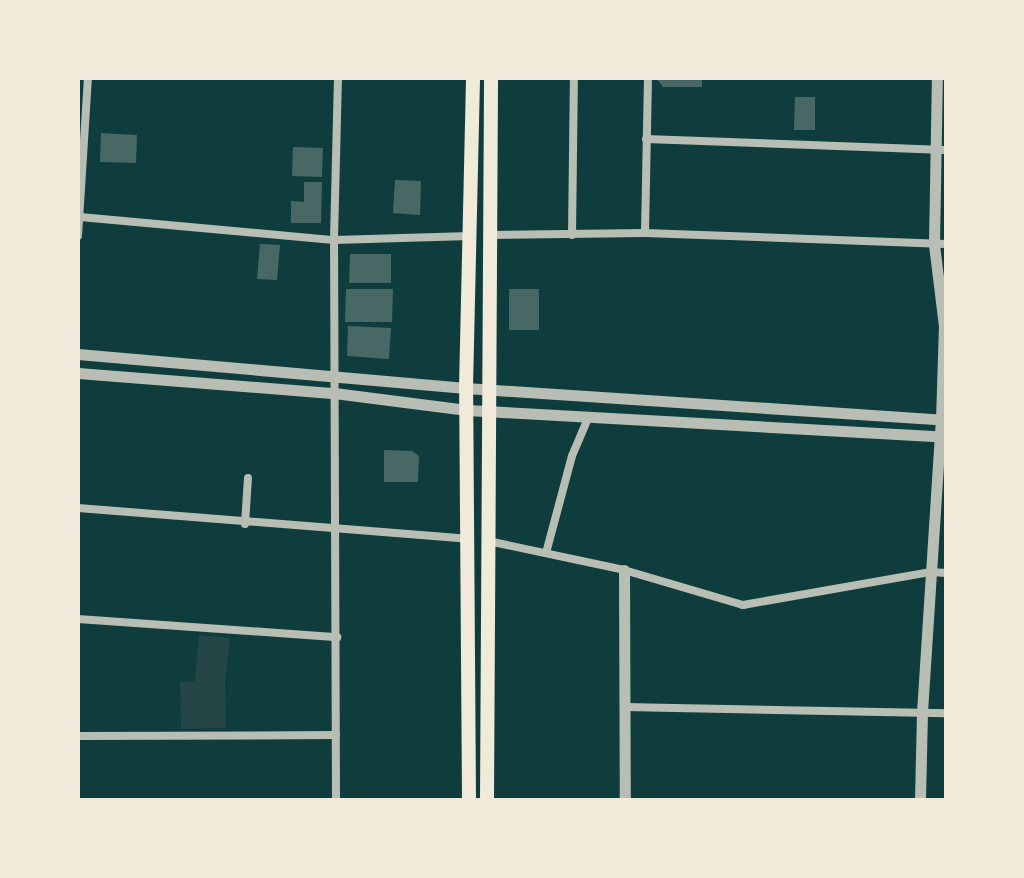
<!DOCTYPE html>
<html>
<head>
<meta charset="utf-8">
<style>
  body { margin:0 }
  #map { position:relative; width:1024px; height:878px; overflow:hidden; background:#0f3d3e; font-family:"IBM Plex Sans",sans-serif }
  div>[style] { position:absolute }
  .green>* { inset:0; background:#244646 }
  .building>* { inset:0; background:#486865 }
  .minor>* { height:8px; margin:-4px; padding:0 4px; transform-origin:4px; border-radius:4px; background:#b8beb3 }
  .tertiary>* { height:11px; margin:-5.5px; padding:0 5.5px; transform-origin:5.5px; border-radius:5.5px; background:#b8beb3 }
  .primary>* { height:14px; margin:-7px; padding:0 7px; transform-origin:7px; border-radius:7px; background:#f1e9da }
  span { translate:-50% -50%; white-space:nowrap; text-align:center; line-height:1.15; -webkit-text-stroke:6px #f1e9da; paint-order:stroke }
  .frame { position:absolute; inset:0; border:80px solid #f1e9da; pointer-events:none }
</style>
</head>
<body>
<div id="map">
  <div class="green">
    <i style="clip-path:polygon(199px 635px,230px 638px,225px 683px,226px 728px,181px 729px,180px 682px,195px 682px)"></i>
  </div>
  <div class="building">
    <i style="clip-path:polygon(656px 78px,702px 78px,702px 87px,663px 87px)"></i>
    <i style="clip-path:polygon(795px 97px,815px 97px,815px 130px,794px 130px)"></i>
    <i style="clip-path:polygon(101px 133px,137px 135px,136px 163px,100px 162px)"></i>
    <i style="clip-path:polygon(293px 147px,323px 148px,322px 177px,292px 176px)"></i>
    <i style="clip-path:polygon(395px 180px,421px 181px,420px 215px,393px 213px)"></i>
    <i style="clip-path:polygon(304px 182px,322px 182px,321px 223px,291px 223px,291px 201px,304px 202px)"></i>
    <i style="clip-path:polygon(260px 244px,280px 245px,277px 280px,257px 279px)"></i>
    <i style="clip-path:polygon(350px 254px,391px 254px,391px 283px,349px 283px)"></i>
    <i style="clip-path:polygon(346px 289px,393px 289px,392px 322px,345px 322px)"></i>
    <i style="clip-path:polygon(509px 289px,539px 289px,539px 330px,509px 330px)"></i>
    <i style="clip-path:polygon(348px 326px,391px 328px,389px 359px,347px 356px)"></i>
    <i style="clip-path:polygon(384px 450px,412px 451px,419px 456px,418px 482px,384px 482px)"></i>
  </div>
  <div class="minor">
    <i style="left:646px;top:139px;width:300px;rotate:2.1deg"></i>
    <i style="left:80px;top:217px;width:255px;rotate:5.2deg"></i>
    <i style="left:334px;top:240px;width:136px;rotate:-1.7deg"></i>
    <i style="left:645px;top:233px;width:155px;rotate:-88.9deg"></i>
    <i style="left:489px;top:235px;width:156px;rotate:-0.7deg"></i>
    <i style="left:645px;top:233px;width:301px;rotate:2.1deg"></i>
    <i style="left:572px;top:235px;width:157px;rotate:-89.3deg"></i>
    <i style="left:78px;top:236px;width:158px;rotate:-86.4deg"></i>
    <i style="left:78px;top:508px;width:391px;rotate:4.5deg"></i>
    <i style="left:245px;top:524px;width:46px;rotate:-86.3deg"></i>
    <i style="left:488px;top:541px;width:139px;rotate:12deg"></i>
    <i style="left:624px;top:570px;width:124px;rotate:16.4deg"></i>
    <i style="left:743px;top:605px;width:191px;rotate:-10deg"></i>
    <i style="left:931px;top:572px;width:15px;rotate:4deg"></i>
    <i style="left:546px;top:553px;width:100px;rotate:-75deg"></i>
    <i style="left:572px;top:456px;width:43px;rotate:-67deg"></i>
    <i style="left:78px;top:619px;width:260px;rotate:4deg"></i>
    <i style="left:624px;top:707px;width:322px;rotate:1.1deg"></i>
    <i style="left:78px;top:736px;width:258px;rotate:-0.2deg"></i>
    <i style="left:336px;top:800px;width:560px;rotate:-90.2deg"></i>
    <i style="left:334px;top:240px;width:162px;rotate:-88.6deg"></i>
  </div>
  <div class="tertiary">
    <i style="left:78px;top:354px;width:389px;rotate:5deg"></i>
    <i style="left:466px;top:388px;width:481px;rotate:3.8deg"></i>
    <i style="left:78px;top:373px;width:257px;rotate:4.5deg"></i>
    <i style="left:334px;top:393px;width:134px;rotate:7.3deg"></i>
    <i style="left:467px;top:410px;width:480px;rotate:3.2deg"></i>
    <i style="left:624px;top:570px;width:230px;rotate:89.8deg"></i>
    <i style="left:920px;top:800px;width:88px;rotate:-88.7deg"></i>
    <i style="left:922px;top:712px;width:293px;rotate:-86.3deg"></i>
    <i style="left:941px;top:420px;width:94px;rotate:-88.2deg"></i>
    <i style="left:944px;top:326px;width:83px;rotate:-97deg"></i>
    <i style="left:934px;top:244px;width:166px;rotate:-89deg"></i>
  </div>
  <div class="primary">
    <i style="left:469px;top:800px;width:412px;rotate:-90.4deg"></i>
    <i style="left:466px;top:388px;width:310px;rotate:-88.7deg"></i>
    <i style="left:487px;top:800px;width:722px;rotate:-89.68deg"></i>
  </div>
  <div class="frame"></div>
</div>
</body>
</html>
